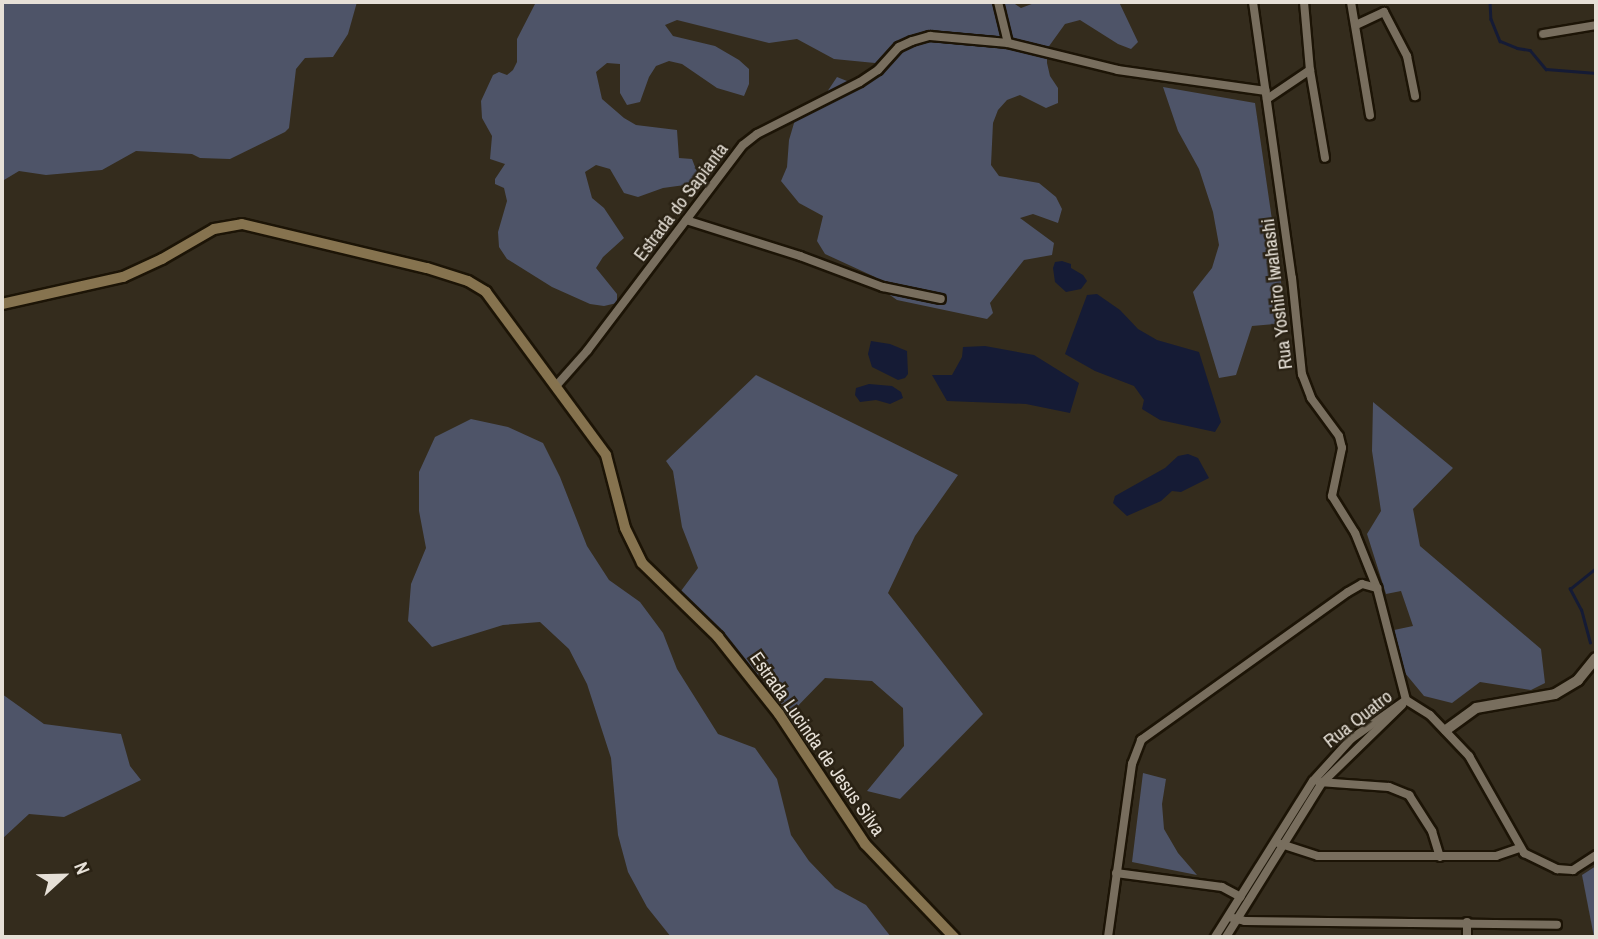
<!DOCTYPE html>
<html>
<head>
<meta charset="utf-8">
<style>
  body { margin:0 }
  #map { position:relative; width:1598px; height:939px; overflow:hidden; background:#342c1d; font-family:"Archivo Narrow",sans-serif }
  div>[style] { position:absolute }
  .green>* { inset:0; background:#4e5468 }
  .water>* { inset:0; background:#151b35 }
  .stream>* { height:2.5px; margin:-1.25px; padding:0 1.25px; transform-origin:1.25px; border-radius:1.25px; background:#151b35 }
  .roads { filter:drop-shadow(2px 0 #1c1406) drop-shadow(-2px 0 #1c1406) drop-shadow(0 2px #1c1406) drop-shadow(0 -2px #1c1406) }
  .minor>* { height:8px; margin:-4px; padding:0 4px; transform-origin:4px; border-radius:4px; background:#786e5e }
  .tertiary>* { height:10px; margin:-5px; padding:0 5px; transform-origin:5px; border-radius:5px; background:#786e5e }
  .secondary>* { height:10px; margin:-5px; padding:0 5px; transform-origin:5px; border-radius:5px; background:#86734f }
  span { translate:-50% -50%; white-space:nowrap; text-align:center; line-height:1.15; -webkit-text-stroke:5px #2a2214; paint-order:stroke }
  .street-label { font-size:19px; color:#e6e0d7 }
  .frame { position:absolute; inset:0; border:4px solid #e6e0d7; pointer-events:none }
  .north { position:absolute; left:28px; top:841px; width:70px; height:70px; -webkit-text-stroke:5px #2a2214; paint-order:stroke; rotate:68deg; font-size:19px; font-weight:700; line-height:28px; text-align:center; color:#e6e0d7 }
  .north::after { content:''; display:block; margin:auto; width:24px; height:32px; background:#e6e0d7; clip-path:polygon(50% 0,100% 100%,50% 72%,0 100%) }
</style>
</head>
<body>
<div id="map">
  <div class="green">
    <i style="clip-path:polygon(2px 2px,357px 2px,348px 34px,333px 57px,305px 58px,296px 69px,289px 128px,285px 132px,230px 159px,200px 158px,192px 154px,136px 151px,102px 170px,46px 175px,19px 171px,4px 180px,2px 178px)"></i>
    <i style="clip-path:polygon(536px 2px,1012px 2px,1021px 8px,1037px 2px,1119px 2px,1138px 42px,1131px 49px,1118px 44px,1080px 20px,1065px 24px,1047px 49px,1047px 63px,1050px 76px,1058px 88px,1058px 103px,1046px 108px,1020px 95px,1007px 100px,998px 110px,993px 123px,991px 165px,999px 176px,1039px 183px,1056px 197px,1062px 209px,1058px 223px,1033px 214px,1020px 218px,1054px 243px,1052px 255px,1024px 260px,990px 303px,993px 313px,987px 319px,897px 300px,887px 293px,875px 277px,825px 254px,817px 241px,823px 216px,799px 203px,781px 181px,787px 167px,789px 140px,797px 113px,821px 101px,837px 77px,862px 87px,873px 77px,875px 63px,834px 59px,797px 39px,769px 43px,677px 20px,665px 25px,673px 36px,715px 46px,739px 60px,749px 69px,749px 84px,744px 96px,717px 88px,682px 64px,669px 61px,656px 66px,649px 77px,640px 102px,627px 105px,620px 93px,620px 64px,607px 63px,596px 72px,602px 99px,624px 118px,636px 125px,677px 130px,679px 158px,692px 159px,697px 172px,692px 184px,663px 188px,638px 197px,624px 193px,610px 169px,596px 165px,585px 172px,592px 198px,604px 208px,624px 238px,603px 257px,596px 268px,617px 294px,617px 303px,604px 306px,590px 304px,552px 287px,507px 259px,499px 247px,498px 232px,507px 201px,504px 188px,495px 184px,495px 179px,505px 164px,490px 159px,492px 136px,482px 118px,481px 101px,493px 75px,499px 72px,507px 75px,513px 70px,517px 62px,517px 39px)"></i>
    <i style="clip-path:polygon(1163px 87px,1255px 103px,1287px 323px,1252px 326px,1236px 375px,1219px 378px,1193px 292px,1212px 268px,1219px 245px,1213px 212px,1199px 169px,1178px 131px)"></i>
    <i style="clip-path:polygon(756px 375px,958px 475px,915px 536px,888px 593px,983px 714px,900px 799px,867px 791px,904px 746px,903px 708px,872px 681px,825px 678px,790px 714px,681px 591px,698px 568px,682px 527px,673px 471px,666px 461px)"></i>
    <i style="clip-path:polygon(1373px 402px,1453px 468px,1413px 509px,1420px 546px,1541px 649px,1545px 683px,1531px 690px,1480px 682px,1452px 703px,1424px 696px,1405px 673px,1394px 630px,1413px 626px,1401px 591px,1386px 594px,1367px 534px,1381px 511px,1372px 451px)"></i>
    <i style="clip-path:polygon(471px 419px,508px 427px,543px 443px,560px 477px,587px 546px,609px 580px,640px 602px,663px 633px,677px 669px,718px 734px,755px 748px,777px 779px,791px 835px,809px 861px,835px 888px,866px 905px,891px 937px,671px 937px,647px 907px,628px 872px,618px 835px,611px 758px,587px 684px,569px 649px,540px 622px,503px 625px,432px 647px,408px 621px,411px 584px,426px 548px,419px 511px,419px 472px,435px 437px)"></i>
    <i style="clip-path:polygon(2px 694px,44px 724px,121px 734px,130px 766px,141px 780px,64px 817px,29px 814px,2px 839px)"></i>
    <i style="clip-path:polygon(1143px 773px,1166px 779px,1162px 804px,1164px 829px,1178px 853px,1197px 875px,1132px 862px)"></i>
    <i style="clip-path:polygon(1596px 866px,1596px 937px,1594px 937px,1582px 875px)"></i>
  </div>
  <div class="water">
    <i style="clip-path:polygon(1062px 261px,1071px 264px,1071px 268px,1083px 275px,1087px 281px,1081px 289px,1066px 292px,1055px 282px,1053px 268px,1055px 262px)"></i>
    <i style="clip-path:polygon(1097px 294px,1120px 310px,1138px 329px,1157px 340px,1199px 352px,1221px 422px,1215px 432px,1160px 420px,1142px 409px,1144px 400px,1134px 386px,1095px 371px,1065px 354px,1087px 295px)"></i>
    <i style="clip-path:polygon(871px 341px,890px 344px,907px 351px,908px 374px,905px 378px,898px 380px,872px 367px,868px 354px)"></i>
    <i style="clip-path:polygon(985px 346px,1034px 355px,1079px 383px,1070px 413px,1026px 404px,947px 401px,932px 375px,952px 375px,962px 357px,963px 347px)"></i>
    <i style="clip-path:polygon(869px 384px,892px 386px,901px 392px,903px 398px,890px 404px,876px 400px,860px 402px,855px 395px,856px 388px)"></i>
    <i style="clip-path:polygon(1188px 454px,1198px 458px,1209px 478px,1181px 492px,1172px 491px,1161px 501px,1127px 516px,1113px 503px,1115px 496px,1165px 468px,1178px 456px)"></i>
  </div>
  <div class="stream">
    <i style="left:1490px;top:2px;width:17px;rotate:87deg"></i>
    <i style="left:1491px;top:19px;width:24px;rotate:68deg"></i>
    <i style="left:1500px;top:41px;width:18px;rotate:22deg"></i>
    <i style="left:1517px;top:48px;width:13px;rotate:9deg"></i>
    <i style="left:1530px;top:50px;width:25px;rotate:50deg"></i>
    <i style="left:1546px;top:69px;width:50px;rotate:4.6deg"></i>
    <i style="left:1590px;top:643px;width:34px;rotate:-105deg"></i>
    <i style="left:1581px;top:610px;width:24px;rotate:-118deg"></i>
    <i style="left:1570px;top:589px;width:33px;rotate:-39deg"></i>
  </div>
  <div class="roads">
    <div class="minor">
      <i style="left:998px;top:2px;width:42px;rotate:76.3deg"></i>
      <i style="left:1253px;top:2px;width:279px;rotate:82deg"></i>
      <i style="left:1292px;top:278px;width:97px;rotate:84.1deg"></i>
      <i style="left:1302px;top:374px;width:26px;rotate:69deg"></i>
      <i style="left:1311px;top:398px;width:47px;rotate:53.6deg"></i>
      <i style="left:1339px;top:436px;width:12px;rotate:76deg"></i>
      <i style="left:1342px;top:448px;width:49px;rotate:101.8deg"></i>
      <i style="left:1332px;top:496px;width:44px;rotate:58.1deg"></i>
      <i style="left:1355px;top:533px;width:59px;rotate:68.2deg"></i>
      <i style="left:1377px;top:588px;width:116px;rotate:75.5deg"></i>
      <i style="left:1304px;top:2px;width:68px;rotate:85deg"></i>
      <i style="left:1310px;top:70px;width:89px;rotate:80.3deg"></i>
      <i style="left:1351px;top:2px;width:115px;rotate:80.5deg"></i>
      <i style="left:1356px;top:25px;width:31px;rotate:-25deg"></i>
      <i style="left:1384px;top:12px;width:50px;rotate:62.4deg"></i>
      <i style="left:1407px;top:56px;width:41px;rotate:78.7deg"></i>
      <i style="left:1543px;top:34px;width:54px;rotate:-9.6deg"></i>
      <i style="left:1267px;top:99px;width:52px;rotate:-34deg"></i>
      <i style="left:686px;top:220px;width:120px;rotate:17.5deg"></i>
      <i style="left:800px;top:256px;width:89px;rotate:20.5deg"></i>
      <i style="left:883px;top:287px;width:59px;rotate:11.7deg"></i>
      <i style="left:556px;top:386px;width:47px;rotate:-48.5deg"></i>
      <i style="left:587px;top:351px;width:258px;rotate:-52.9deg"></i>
      <i style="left:743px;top:145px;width:18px;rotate:-38deg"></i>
      <i style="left:757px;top:134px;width:115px;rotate:-26.8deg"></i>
      <i style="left:860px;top:82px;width:22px;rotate:-34deg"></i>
      <i style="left:878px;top:70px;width:31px;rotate:-48deg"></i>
      <i style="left:899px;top:47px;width:14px;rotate:-25deg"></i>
      <i style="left:912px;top:41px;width:19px;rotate:-16deg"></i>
      <i style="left:930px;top:36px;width:78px;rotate:5.1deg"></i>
      <i style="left:1008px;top:43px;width:113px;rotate:13.8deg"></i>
      <i style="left:1118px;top:70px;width:149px;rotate:8.1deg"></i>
      <i style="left:1406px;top:700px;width:28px;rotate:32deg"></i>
      <i style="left:1430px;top:715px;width:57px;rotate:46.4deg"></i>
      <i style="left:1469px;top:756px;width:112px;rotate:60.4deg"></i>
      <i style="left:1524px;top:853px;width:37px;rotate:26deg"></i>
      <i style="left:1557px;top:869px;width:16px;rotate:4deg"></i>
      <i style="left:1573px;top:870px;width:27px;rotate:-33deg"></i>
      <i style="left:1319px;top:782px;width:70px;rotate:4.1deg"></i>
      <i style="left:1389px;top:787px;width:22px;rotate:22deg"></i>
      <i style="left:1409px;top:795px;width:43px;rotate:57.4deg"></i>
      <i style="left:1432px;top:831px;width:27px;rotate:73deg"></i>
      <i style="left:1278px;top:843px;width:42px;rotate:18deg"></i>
      <i style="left:1318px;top:856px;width:178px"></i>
      <i style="left:1496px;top:856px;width:24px;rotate:-19deg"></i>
      <i style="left:1116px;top:873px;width:107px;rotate:7.5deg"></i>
      <i style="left:1222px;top:887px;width:21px;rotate:28deg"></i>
      <i style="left:1229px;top:917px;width:16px;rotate:14deg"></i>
      <i style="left:1245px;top:921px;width:312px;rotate:0.7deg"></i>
      <i style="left:1108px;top:937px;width:175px;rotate:-82.1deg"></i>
      <i style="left:1132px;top:764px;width:26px;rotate:-69deg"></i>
      <i style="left:1141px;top:740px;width:254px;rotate:-35.6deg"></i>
      <i style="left:1348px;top:592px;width:16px;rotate:-30deg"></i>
      <i style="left:1362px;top:584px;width:16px;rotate:15deg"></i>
      <i style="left:1215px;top:937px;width:184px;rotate:-57.9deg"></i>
      <i style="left:1313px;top:781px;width:57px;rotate:-47.9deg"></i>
      <i style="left:1351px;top:739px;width:67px;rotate:-35.3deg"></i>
      <i style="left:1226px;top:937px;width:181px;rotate:-58.1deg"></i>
      <i style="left:1322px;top:783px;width:112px;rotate:-44.3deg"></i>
      <i style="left:1467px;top:937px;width:15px;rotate:-90deg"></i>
    </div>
    <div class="tertiary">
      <i style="left:1446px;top:730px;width:37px;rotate:-36deg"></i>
      <i style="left:1476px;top:708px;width:80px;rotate:-10deg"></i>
      <i style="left:1555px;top:694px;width:27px;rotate:-31deg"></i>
      <i style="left:1578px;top:680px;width:28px;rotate:-51deg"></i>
    </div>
    <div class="secondary">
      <i style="left:2px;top:304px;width:124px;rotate:-12.6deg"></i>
      <i style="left:123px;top:277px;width:43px;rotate:-24.8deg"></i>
      <i style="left:162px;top:259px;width:60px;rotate:-30deg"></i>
      <i style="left:214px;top:229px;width:28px;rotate:-10deg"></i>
      <i style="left:242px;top:224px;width:190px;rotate:13.4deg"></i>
      <i style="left:427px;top:268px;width:43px;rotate:17.6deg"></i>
      <i style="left:468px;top:281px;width:21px;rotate:31deg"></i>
      <i style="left:486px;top:292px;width:202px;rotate:53.6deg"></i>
      <i style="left:606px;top:455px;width:75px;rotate:75.4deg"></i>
      <i style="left:625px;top:528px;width:39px;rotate:64deg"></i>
      <i style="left:642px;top:563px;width:106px;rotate:44.2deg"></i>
      <i style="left:718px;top:637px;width:98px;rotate:51.6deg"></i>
      <i style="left:779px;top:714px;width:156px;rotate:56.5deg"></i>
      <i style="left:865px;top:844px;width:129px;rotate:46.3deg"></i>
    </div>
  </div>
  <div class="street-label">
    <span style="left:681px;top:202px;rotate:-53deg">Estrada do Sapianta</span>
    <span style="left:1277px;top:294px;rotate:-97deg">Rua Yoshiro Iwahashi</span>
    <span style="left:1358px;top:719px;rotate:-38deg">Rua Quatro</span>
    <span style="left:817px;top:744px;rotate:55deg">Estrada Lucinda de Jesus Silva</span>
  </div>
  <div class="frame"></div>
  <div class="north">N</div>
</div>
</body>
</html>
